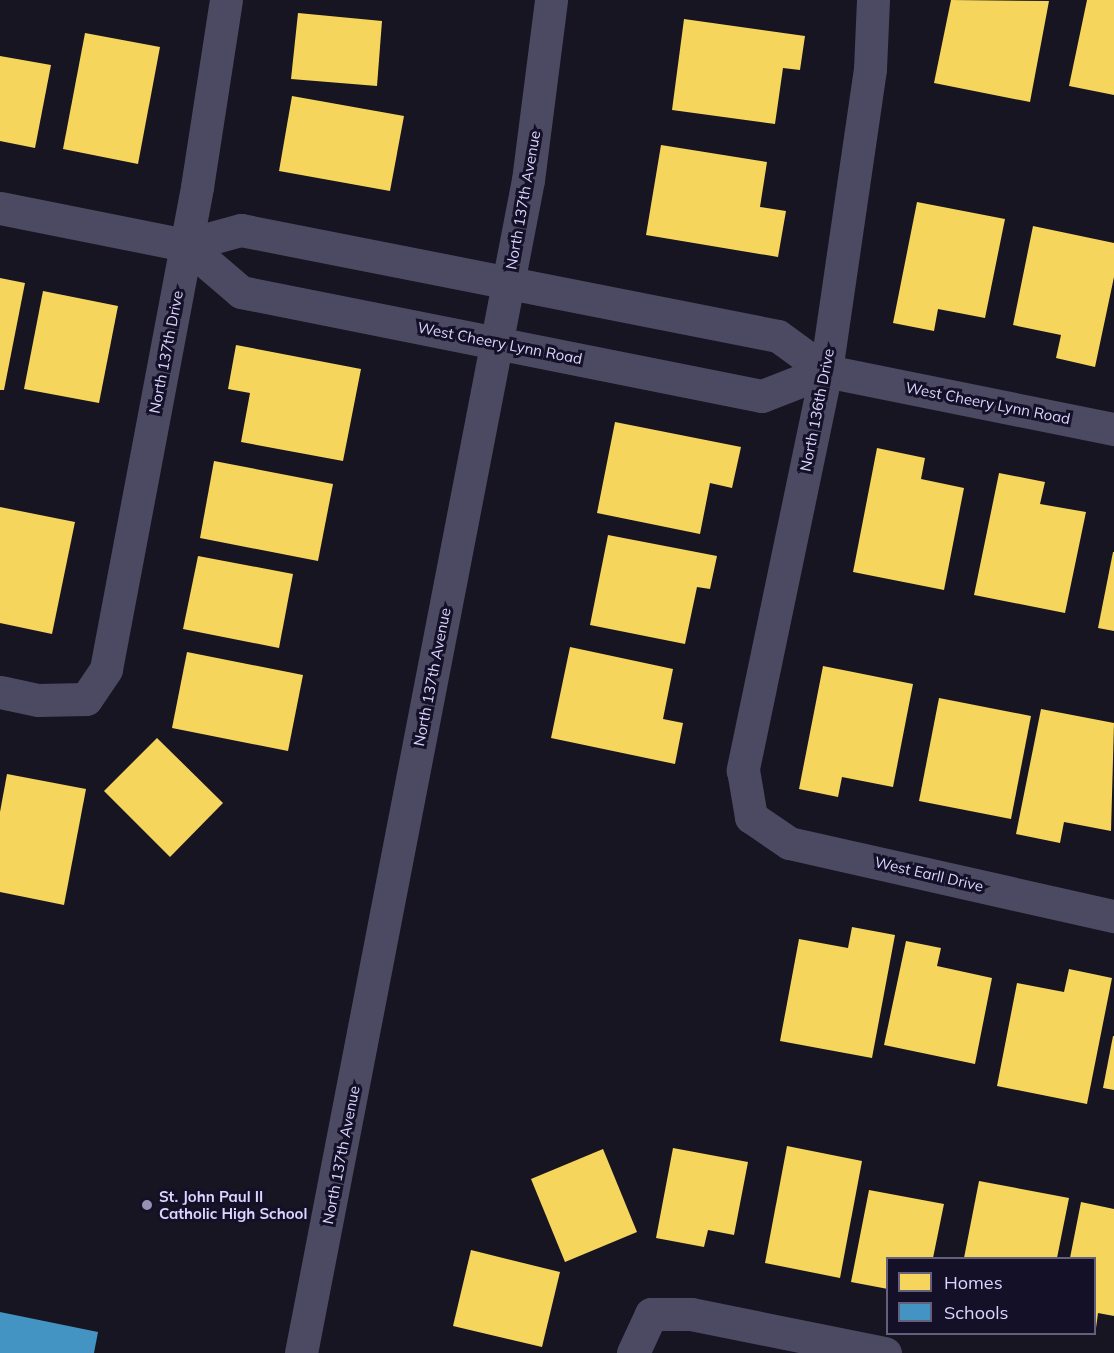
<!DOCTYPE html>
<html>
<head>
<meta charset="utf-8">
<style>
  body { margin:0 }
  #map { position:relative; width:1114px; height:1353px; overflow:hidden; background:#181522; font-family:Mulish,sans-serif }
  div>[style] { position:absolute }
  .homes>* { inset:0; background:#f6d55c }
  .schools>* { inset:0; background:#4393c3 }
  .minor>* { height:33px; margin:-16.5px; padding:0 16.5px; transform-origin:16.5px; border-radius:16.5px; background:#4c4a62 }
  .dots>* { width:16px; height:16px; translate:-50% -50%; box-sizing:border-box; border:3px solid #141027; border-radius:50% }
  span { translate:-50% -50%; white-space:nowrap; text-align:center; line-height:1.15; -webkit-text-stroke:6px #141027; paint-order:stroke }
  .street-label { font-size:15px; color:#dcd6ff }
  .poi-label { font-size:15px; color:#dcd6ff; font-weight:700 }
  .left { translate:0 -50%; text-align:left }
  .legend { position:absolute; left:886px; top:1257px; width:210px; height:78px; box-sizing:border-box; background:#141027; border:2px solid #645f7d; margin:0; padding:8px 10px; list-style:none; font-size:18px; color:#dcd6ff }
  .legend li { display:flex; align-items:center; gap:12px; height:30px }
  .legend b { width:30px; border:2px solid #645f7d }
</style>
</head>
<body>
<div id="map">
  <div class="homes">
    <i style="clip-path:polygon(951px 0,1049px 1px,1030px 102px,934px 83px)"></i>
    <i style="clip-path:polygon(1087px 0,1114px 0,1114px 95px,1069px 86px)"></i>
    <i style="clip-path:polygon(298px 13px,382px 21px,377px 86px,291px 79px)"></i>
    <i style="clip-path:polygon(684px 19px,805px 36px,800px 70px,783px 68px,775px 124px,672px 110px)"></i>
    <i style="clip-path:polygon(85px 33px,160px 47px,138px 164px,63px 149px)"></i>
    <i style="clip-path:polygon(0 56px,51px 65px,35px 148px,0 141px)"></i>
    <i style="clip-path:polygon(292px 96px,404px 116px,390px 191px,279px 171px)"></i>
    <i style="clip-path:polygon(661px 145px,767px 162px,760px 207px,786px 211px,778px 257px,646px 235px)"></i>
    <i style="clip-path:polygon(917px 202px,1005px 219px,985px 318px,938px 309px,934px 331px,893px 323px)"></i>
    <i style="clip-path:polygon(1033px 226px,1114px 243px,1114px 277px,1095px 367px,1056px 358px,1061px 335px,1013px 325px)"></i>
    <i style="clip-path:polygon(0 278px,25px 283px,4px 390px,0 390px)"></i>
    <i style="clip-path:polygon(43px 291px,118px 306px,99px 403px,24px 389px)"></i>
    <i style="clip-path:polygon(236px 345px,361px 369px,343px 461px,241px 442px,250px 393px,228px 389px)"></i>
    <i style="clip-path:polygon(615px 422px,741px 447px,732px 488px,710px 483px,700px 534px,597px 513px)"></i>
    <i style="clip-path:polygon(877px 448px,925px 458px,921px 479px,964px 488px,944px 590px,853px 572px)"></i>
    <i style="clip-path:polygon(214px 461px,333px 484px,318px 561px,200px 538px)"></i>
    <i style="clip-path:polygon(999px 473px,1045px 482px,1040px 504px,1086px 512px,1065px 613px,974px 595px)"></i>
    <i style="clip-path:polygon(0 507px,75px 522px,52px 634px,0 623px)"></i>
    <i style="clip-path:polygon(608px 535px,717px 556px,710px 589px,697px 587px,685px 644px,590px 625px)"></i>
    <i style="clip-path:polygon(1113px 552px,1114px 552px,1114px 631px,1098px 628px)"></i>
    <i style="clip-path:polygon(198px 556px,293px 574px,279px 648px,183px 629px)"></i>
    <i style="clip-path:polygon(570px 647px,673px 669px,663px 719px,683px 723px,675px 764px,551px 738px)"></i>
    <i style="clip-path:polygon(187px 652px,303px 675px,288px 751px,172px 728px)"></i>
    <i style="clip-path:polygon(823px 666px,913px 684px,893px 787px,842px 777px,838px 797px,799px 789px)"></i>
    <i style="clip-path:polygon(939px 698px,1031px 716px,1011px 819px,919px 801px)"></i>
    <i style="clip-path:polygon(1041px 709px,1114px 723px,1111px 831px,1064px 822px,1060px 843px,1016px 834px)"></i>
    <i style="clip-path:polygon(157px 738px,223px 803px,170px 857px,104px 791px)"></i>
    <i style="clip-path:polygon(7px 774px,86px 789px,64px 905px,0 892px,0 812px)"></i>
    <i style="clip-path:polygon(852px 927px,895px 935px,872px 1058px,780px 1041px,799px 939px,848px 948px)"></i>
    <i style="clip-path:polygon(906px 941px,941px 948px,937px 966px,992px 978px,975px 1064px,884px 1045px)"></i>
    <i style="clip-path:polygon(1069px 969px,1112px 978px,1087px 1104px,997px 1086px,1017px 983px,1064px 992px)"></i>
    <i style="clip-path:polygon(1113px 1036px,1114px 1036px,1114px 1090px,1103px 1088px)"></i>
    <i style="clip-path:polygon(787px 1146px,862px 1161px,840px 1278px,765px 1263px)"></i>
    <i style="clip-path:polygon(673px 1148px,748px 1162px,734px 1235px,708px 1230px,704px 1247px,656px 1238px)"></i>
    <i style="clip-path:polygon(603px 1149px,637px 1232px,565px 1262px,531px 1179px)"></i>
    <i style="clip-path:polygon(979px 1181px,1069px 1198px,1057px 1258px,964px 1258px)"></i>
    <i style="clip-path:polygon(869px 1190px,944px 1204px,933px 1258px,888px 1258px,888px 1289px,851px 1282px)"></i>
    <i style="clip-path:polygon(1081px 1202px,1114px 1209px,1114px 1316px,1098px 1313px,1096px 1328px,1094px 1258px,1070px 1258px)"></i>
    <i style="clip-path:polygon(471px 1250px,560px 1272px,542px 1347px,453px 1326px)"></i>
  </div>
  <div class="schools">
    <i style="clip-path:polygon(0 1312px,98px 1332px,94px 1353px,0 1353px)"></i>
  </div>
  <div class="minor">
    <i style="left:873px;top:0;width:69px;rotate:92.5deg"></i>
    <i style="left:870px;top:69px;width:305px;rotate:98.3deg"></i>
    <i style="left:826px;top:371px;width:408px;rotate:101.8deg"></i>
    <i style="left:743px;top:770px;width:48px;rotate:80.3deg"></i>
    <i style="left:751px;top:817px;width:46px;rotate:34.4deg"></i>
    <i style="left:789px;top:843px;width:333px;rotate:12.7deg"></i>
    <i style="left:0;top:208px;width:190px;rotate:11.3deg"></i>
    <i style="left:186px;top:245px;width:57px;rotate:-15.3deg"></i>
    <i style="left:241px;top:230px;width:547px;rotate:11.17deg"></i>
    <i style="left:778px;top:336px;width:59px;rotate:36.1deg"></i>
    <i style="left:826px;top:371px;width:294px;rotate:11.4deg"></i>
    <i style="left:186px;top:245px;width:72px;rotate:40.5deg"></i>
    <i style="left:241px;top:292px;width:531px;rotate:11.29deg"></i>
    <i style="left:762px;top:396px;width:69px;rotate:-21.3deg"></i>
    <i style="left:0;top:692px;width:39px;rotate:12deg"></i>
    <i style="left:38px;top:700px;width:48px;rotate:-1.2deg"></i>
    <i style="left:86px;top:699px;width:36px;rotate:-56deg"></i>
    <i style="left:106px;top:669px;width:491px;rotate:-79.3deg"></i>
    <i style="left:197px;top:187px;width:189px;rotate:-81.2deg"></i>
    <i style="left:301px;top:1353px;width:1195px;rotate:-79.05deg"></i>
    <i style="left:528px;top:180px;width:181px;rotate:-82.7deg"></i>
    <i style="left:633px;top:1353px;width:43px;rotate:-65.2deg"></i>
    <i style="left:651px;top:1314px;width:40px"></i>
    <i style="left:691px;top:1314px;width:198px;rotate:11.4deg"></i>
  </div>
  <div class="dots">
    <i style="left:147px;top:1205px;background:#9792b2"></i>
  </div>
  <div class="street-label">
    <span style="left:523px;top:200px;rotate:-80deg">North 137th Avenue</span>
    <span style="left:500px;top:343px;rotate:11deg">West Cheery Lynn Road</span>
    <span style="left:166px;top:352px;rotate:-79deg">North 137th Drive</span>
    <span style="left:988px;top:403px;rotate:11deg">West Cheery Lynn Road</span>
    <span style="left:817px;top:410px;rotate:-79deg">North 136th Drive</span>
    <span style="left:432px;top:677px;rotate:-79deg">North 137th Avenue</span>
    <span style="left:929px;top:874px;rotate:13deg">West Earll Drive</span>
    <span style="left:341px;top:1155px;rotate:-79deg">North 137th Avenue</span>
  </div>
  <div class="poi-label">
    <span class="left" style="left:159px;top:1205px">St. John Paul II<br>Catholic High School</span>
  </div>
  <ul class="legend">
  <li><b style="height:16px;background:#f6d55c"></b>Homes</li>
  <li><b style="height:16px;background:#4393c3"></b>Schools</li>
  </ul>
</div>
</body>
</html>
